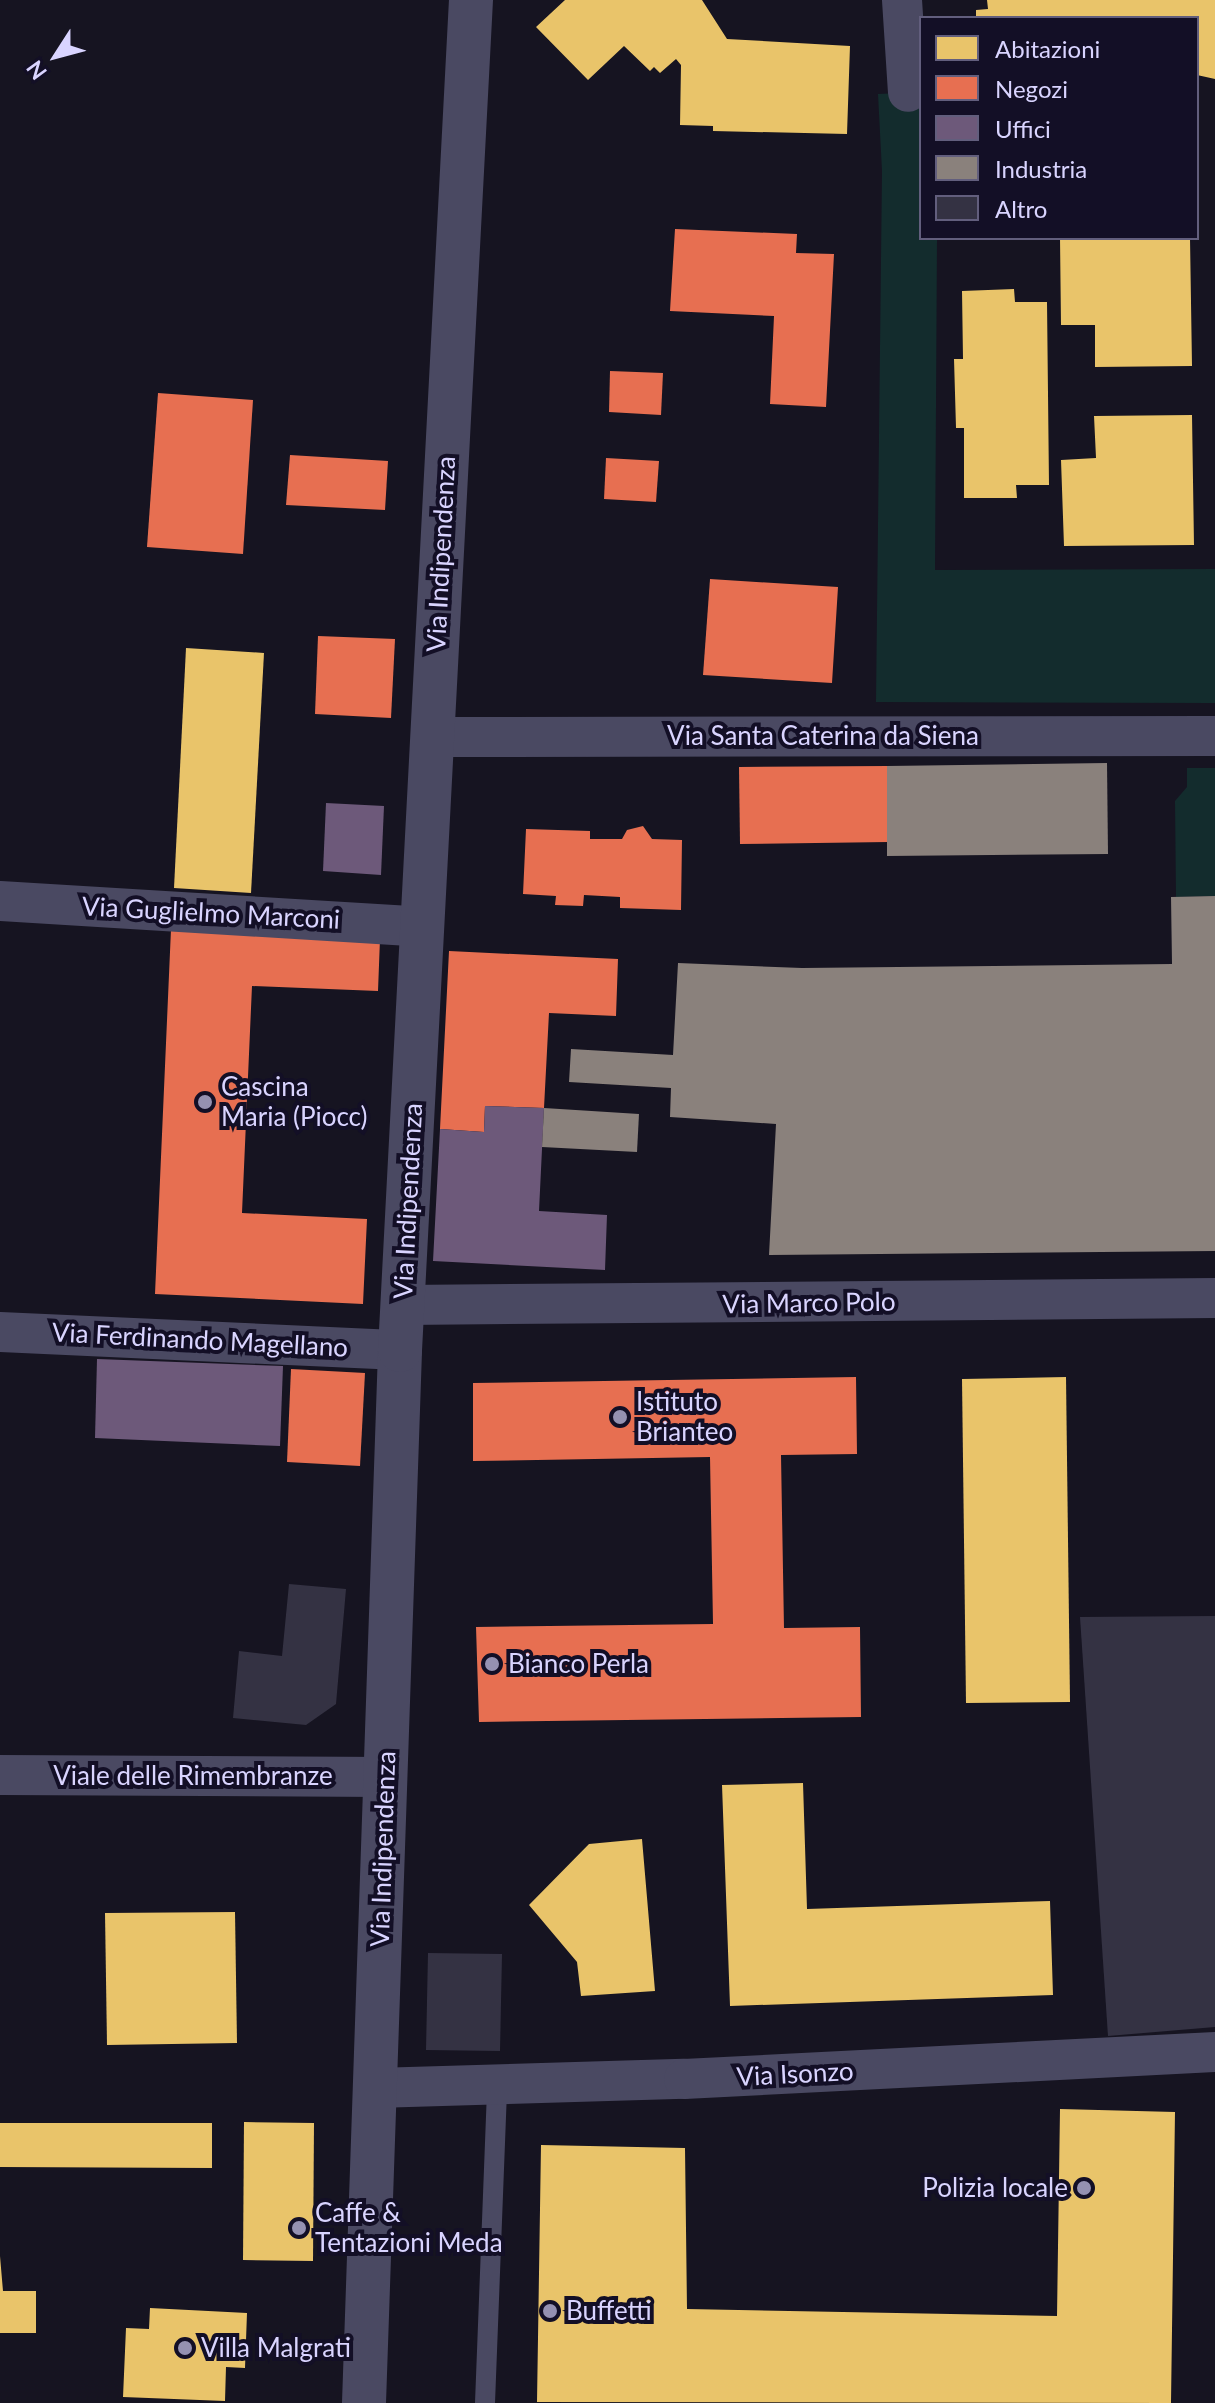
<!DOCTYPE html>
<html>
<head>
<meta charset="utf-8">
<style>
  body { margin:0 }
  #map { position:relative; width:1215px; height:2403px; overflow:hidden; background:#161421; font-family:Lato,sans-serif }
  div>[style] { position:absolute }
  .green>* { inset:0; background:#132c2d }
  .homes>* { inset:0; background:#e9c46a }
  .shops>* { inset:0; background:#e76f51 }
  .offices>* { inset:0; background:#6d597a }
  .industry>* { inset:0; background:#8a817c }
  .building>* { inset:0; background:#343243 }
  .service>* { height:20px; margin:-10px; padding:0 10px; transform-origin:10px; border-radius:10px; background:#4a4962 }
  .minor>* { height:40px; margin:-20px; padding:0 20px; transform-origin:20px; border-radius:20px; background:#4a4962 }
  .tertiary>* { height:44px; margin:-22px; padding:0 22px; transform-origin:22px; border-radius:22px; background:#4a4962 }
  .dots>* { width:22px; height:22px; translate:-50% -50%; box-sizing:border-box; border:4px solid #130f26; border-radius:50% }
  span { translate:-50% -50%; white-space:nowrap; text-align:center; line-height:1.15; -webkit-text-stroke:8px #130f26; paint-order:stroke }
  .street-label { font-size:26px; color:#d9d4ff }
  .poi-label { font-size:26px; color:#d9d4ff }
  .left { translate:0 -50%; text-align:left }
  .right { translate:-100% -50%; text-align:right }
  .legend { position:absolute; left:919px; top:16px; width:280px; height:224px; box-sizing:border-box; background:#130f26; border:2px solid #625e7d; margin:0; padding:10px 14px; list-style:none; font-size:24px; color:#d9d4ff }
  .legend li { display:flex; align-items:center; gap:16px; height:40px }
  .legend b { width:40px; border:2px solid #625e7d }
  .north { position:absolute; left:16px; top:16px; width:80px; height:80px; -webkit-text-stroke:6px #130f26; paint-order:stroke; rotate:234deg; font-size:22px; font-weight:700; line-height:32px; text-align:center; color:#d9d4ff }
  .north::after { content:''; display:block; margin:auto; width:28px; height:36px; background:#d9d4ff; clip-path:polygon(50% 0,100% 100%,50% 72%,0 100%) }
</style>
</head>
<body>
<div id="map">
  <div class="green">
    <i style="clip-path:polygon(921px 92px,921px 238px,937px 238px,935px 570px,1215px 569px,1215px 703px,876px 702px,882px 171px,878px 94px)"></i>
    <i style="clip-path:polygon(1187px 768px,1215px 768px,1215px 896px,1176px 897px,1175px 801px,1187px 787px)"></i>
  </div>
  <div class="homes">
    <i style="clip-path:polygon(565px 0,702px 0,727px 39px,850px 46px,847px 134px,713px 131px,713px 126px,680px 125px,681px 65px,676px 59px,660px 73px,654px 67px,650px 71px,624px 46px,588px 80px,536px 27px)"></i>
    <i style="clip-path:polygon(987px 0,1215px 0,1215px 79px,1197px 75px,1197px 18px,976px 18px,976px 10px,988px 9px)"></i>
    <i style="clip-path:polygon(1060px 238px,1190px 238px,1192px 366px,1095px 367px,1095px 325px,1061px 325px)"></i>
    <i style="clip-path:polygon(1014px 289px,1015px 302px,1047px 302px,1049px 485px,1016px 485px,1017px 498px,964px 498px,964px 428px,956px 428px,954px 359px,963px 359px,962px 291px)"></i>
    <i style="clip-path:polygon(1192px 415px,1194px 545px,1064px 546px,1061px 460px,1096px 458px,1094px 416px)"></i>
    <i style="clip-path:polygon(186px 648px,264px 653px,251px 893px,174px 888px)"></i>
    <i style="clip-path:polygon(1066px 1377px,1070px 1702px,966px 1703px,962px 1379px)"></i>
    <i style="clip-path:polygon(803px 1783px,807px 1909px,1050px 1901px,1053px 1995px,730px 2006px,722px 1785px)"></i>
    <i style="clip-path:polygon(642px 1839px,655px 1991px,581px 1996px,577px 1962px,529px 1905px,589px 1844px)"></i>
    <i style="clip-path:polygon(235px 1912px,237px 2043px,107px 2045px,105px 1913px)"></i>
    <i style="clip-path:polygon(1060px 2109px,1175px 2112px,1171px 2403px,537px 2402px,541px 2145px,685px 2148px,687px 2309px,1057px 2316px)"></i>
    <i style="clip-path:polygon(244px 2122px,314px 2123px,313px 2261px,243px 2260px)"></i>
    <i style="clip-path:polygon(0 2123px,212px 2123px,212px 2168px,0 2167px)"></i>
    <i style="clip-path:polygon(0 2256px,3px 2291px,36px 2291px,36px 2333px,0 2333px)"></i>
    <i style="clip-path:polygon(150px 2308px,247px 2313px,245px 2368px,226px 2367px,225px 2401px,123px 2397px,126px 2328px,149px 2329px)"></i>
  </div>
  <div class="shops">
    <i style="clip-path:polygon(675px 229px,797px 234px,796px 253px,834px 254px,826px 407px,770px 404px,774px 316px,670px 311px)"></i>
    <i style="clip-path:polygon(610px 371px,663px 373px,661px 415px,609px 412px)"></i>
    <i style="clip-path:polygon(158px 393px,253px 400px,243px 554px,147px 547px)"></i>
    <i style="clip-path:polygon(290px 455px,388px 461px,385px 510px,286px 505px)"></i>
    <i style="clip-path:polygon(606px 458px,659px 461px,656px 502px,604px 499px)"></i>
    <i style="clip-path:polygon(710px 579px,838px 587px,832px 683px,703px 675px)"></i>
    <i style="clip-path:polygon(318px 636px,395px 639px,391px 718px,315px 714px)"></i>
    <i style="clip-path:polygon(887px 766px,888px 842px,740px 844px,739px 767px)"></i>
    <i style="clip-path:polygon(643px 826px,652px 839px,682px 840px,681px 910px,620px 908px,620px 897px,584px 895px,583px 906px,555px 905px,556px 896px,523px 894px,526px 829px,590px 831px,590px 839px,622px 839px,627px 830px)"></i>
    <i style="clip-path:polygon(171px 929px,380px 939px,378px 991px,252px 986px,242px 1213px,367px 1219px,363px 1304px,155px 1294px)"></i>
    <i style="clip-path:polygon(449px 951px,618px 959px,616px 1016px,549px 1013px,544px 1108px,485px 1106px,484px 1132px,440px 1129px)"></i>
    <i style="clip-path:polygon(291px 1369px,365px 1373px,360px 1466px,287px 1462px)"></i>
    <i style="clip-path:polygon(856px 1377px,857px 1454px,781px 1455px,784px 1628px,860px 1627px,861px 1717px,479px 1722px,476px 1627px,713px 1624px,710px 1457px,473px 1461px,473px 1383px)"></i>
  </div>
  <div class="offices">
    <i style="clip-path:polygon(326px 803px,384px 806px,381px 875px,323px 871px)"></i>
    <i style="clip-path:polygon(485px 1106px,544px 1108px,539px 1211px,607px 1215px,605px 1270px,433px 1261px,440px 1129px,484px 1132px)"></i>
    <i style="clip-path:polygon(97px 1359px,283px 1366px,280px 1446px,95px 1438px)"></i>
  </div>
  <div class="industry">
    <i style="clip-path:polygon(1107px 763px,1108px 854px,887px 856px,887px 766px)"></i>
    <i style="clip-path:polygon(1215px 896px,1215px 1251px,769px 1255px,776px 1124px,670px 1117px,671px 1088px,569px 1082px,571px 1049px,673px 1055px,678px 963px,802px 968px,1172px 964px,1171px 897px)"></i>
    <i style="clip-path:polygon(544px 1108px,639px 1114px,637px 1152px,542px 1147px)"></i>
  </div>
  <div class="building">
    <i style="clip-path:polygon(289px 1584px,346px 1589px,336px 1704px,306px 1725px,233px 1718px,239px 1651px,282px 1656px)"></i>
    <i style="clip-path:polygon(1215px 1616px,1215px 2027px,1108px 2036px,1080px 1617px)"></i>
    <i style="clip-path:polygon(428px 1953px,502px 1954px,500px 2051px,426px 2050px)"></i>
  </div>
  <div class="service">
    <i style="left:485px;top:2403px;width:319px;rotate:-87.8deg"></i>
  </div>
  <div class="minor">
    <i style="left:902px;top:0;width:92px;rotate:86.3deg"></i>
    <i style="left:431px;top:737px;width:784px;rotate:-0.07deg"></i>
    <i style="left:0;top:901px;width:423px;rotate:3.5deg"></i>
    <i style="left:403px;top:1305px;width:812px;rotate:-0.49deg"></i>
    <i style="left:0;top:1332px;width:400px;rotate:2.6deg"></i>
    <i style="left:0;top:1775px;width:386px;rotate:0.3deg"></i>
    <i style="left:375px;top:2088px;width:309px;rotate:-1.7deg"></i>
    <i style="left:684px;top:2079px;width:532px;rotate:-2.91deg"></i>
  </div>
  <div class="tertiary">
    <i style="left:364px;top:2403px;width:1054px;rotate:-88.04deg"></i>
    <i style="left:400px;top:1350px;width:1352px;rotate:-86.99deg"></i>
  </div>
  <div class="dots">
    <i style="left:205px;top:1102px;background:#9591b1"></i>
    <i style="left:620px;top:1417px;background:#9591b1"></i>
    <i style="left:492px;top:1664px;background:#9591b1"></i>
    <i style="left:1084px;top:2188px;background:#9591b1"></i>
    <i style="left:299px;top:2228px;background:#9591b1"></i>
    <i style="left:550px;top:2311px;background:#9591b1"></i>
    <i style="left:185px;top:2348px;background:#9591b1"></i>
  </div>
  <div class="street-label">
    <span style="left:441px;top:554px;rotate:-87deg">Via Indipendenza</span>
    <span style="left:823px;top:736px">Via Santa Caterina da Siena</span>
    <span style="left:211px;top:913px;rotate:3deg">Via Guglielmo Marconi</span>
    <span style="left:408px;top:1201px;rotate:-87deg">Via Indipendenza</span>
    <span style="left:809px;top:1303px;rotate:-1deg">Via Marco Polo</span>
    <span style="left:200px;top:1340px;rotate:3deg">Via Ferdinando Magellano</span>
    <span style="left:193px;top:1776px">Viale delle Rimembranze</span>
    <span style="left:383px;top:1849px;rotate:-88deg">Via Indipendenza</span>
    <span style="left:795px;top:2074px;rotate:-3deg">Via Isonzo</span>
  </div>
  <div class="poi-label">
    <span class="left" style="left:221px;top:1102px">Cascina<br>Maria (Piocc)</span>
    <span class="left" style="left:636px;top:1417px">Istituto<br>Brianteo</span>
    <span class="left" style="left:508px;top:1664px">Bianco Perla</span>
    <span class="right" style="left:1068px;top:2188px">Polizia locale</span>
    <span class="left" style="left:315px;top:2228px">Caffe &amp;<br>Tentazioni Meda</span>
    <span class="left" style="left:566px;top:2311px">Buffetti</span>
    <span class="left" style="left:201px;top:2348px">Villa Malgrati</span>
  </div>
  <ul class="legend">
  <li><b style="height:22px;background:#e9c46a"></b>Abitazioni</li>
  <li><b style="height:22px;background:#e76f51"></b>Negozi</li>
  <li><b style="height:22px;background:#6d597a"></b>Uffici</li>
  <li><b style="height:22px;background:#8a817c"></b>Industria</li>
  <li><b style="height:22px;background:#343243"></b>Altro</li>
  </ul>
  <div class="north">N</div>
</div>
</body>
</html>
